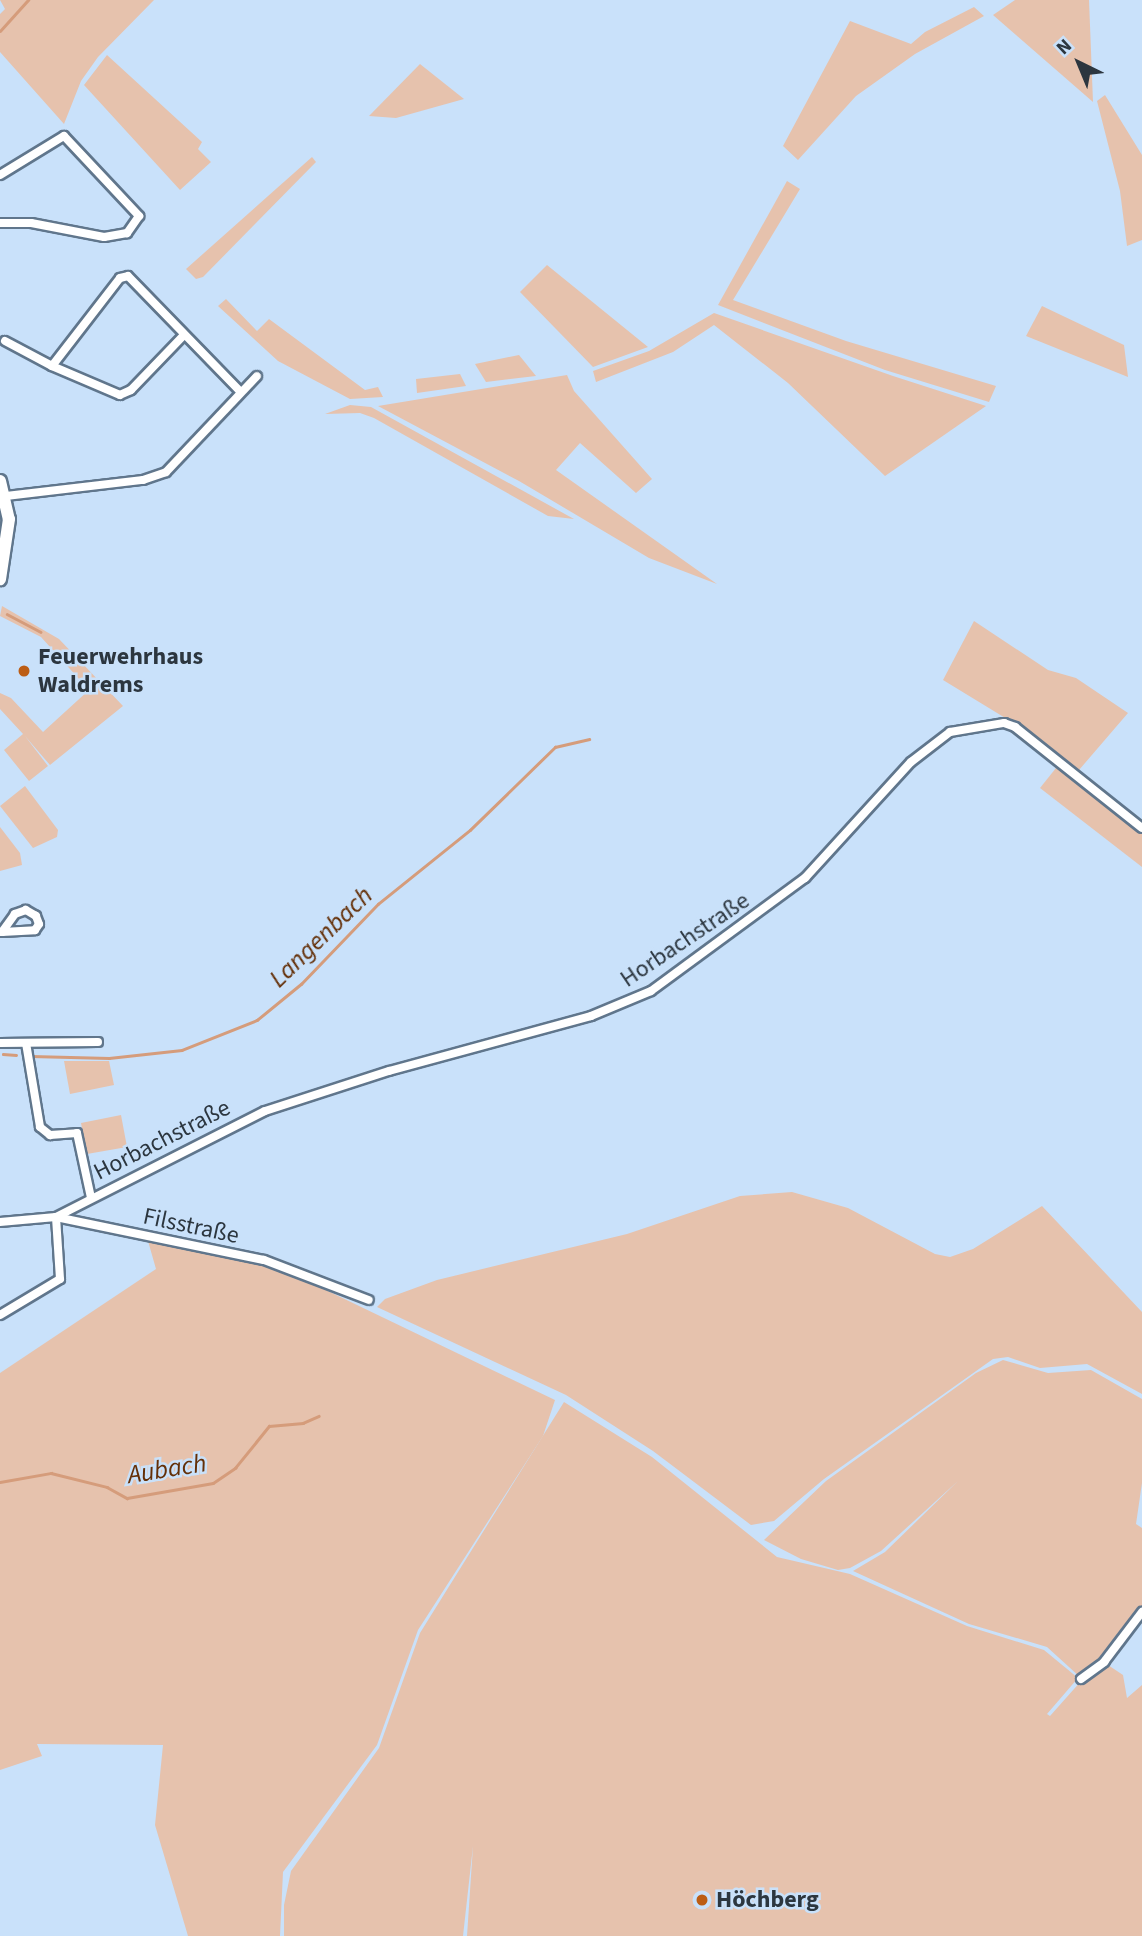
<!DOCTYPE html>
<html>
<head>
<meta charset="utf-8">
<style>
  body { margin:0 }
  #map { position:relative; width:1142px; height:1936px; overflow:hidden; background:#c9e1fa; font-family:"Source Sans 3",sans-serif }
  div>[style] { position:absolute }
  .green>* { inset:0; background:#e6c2ad }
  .stream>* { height:2.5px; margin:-1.25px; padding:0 1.25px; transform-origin:1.25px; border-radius:1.25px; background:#d59c7b }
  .roads { filter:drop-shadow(2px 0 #60768c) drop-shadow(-2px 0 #60768c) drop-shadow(0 2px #60768c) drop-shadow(0 -2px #60768c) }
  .street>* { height:8px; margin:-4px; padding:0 4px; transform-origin:4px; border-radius:4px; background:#fff }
  .secondary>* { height:12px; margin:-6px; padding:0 6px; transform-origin:6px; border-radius:6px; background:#fff }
  .dots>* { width:19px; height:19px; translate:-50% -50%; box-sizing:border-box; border:4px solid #c9e1fa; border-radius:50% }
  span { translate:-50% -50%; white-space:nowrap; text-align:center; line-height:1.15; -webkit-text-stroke:5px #c9e1fa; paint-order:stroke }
  .poi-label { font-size:24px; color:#2c363f; font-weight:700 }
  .left { translate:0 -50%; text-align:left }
  .street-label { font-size:24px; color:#2c363f }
  .water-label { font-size:26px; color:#642f07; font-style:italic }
  .north { position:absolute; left:1044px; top:28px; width:70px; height:70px; -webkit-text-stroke:5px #c9e1fa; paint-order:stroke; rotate:317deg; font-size:19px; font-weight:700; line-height:28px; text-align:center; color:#2c363f }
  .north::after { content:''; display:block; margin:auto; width:24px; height:32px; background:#2c363f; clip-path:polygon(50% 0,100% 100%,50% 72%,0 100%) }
</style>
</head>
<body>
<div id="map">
  <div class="green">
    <i style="clip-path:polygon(0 0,154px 0,98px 57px,81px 81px,64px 124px,0 52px,0 14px,5px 9px)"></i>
    <i style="clip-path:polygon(1015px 0,1089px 0,1093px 102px,993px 15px)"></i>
    <i style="clip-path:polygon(974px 7px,984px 16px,915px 54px,856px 96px,798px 160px,783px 146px,850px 21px,911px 44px,925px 32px)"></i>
    <i style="clip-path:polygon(107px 55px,202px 142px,198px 149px,211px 162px,180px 190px,84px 85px)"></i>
    <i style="clip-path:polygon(420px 64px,464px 99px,396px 118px,369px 116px)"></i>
    <i style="clip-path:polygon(1105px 95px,1142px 155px,1142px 240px,1127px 246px,1120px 191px,1097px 101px)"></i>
    <i style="clip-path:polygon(312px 157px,316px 162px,203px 277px,196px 279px,186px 269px)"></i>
    <i style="clip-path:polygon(787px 181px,800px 189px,733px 300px,846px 341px,996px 386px,989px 402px,885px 370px,718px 305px)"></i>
    <i style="clip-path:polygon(547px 265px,648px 347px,593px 367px,520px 292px)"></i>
    <i style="clip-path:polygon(226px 299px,257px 331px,269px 319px,365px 390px,378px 387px,383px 397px,350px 399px,278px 361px,218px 306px)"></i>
    <i style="clip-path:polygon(1042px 306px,1124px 345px,1128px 377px,1026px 336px)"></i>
    <i style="clip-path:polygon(714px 313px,893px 376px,986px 406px,885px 476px,788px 383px,714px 325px,673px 352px,596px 382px,593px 371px,649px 351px)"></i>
    <i style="clip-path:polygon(519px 355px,536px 376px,486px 382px,475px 364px)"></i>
    <i style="clip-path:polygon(460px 374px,466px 386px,417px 393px,416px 379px)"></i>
    <i style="clip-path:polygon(567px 375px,574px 391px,652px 479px,636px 493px,580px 443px,556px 470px,717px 584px,649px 558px,519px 481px,378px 406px)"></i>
    <i style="clip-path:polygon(350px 405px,371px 407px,574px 519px,548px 516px,374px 418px,360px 413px,325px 414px)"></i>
    <i style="clip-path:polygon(2px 606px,59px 639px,123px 706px,50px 765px,25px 736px,48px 766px,29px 781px,4px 750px,23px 734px,0 709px,0 693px,11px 698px,43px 732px,89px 690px,41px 637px,0 616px)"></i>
    <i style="clip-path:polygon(974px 621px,1048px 670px,1076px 678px,1128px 713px,1079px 770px,1043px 741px,943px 680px)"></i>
    <i style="clip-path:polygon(1060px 763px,1142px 834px,1142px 867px,1040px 788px)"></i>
    <i style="clip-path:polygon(25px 786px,58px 830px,57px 837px,33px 848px,0 806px)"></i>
    <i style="clip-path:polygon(0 827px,20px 853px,22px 865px,0 871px)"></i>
    <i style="clip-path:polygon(64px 1061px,109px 1061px,114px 1085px,70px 1094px)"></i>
    <i style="clip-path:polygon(121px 1115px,127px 1147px,87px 1154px,81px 1123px)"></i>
    <i style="clip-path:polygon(792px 1192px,848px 1208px,935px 1254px,950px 1257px,973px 1249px,1042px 1206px,1142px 1312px,1142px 1394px,1087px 1364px,1040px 1368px,1008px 1357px,993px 1359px,824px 1479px,774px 1521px,751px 1525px,653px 1451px,566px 1395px,377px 1307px,385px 1299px,437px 1280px,627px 1234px,740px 1196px)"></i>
    <i style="clip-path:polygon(148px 1241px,280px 1268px,555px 1400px,543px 1436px,418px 1630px,377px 1745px,283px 1872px,280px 1936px,188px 1936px,155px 1825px,163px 1745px,37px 1744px,42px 1756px,0 1770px,0 1373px,156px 1269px)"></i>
    <i style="clip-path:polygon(1003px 1360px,1048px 1373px,1091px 1370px,1142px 1399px,1142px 1483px,1136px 1524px,1142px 1528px,1142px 1607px,1103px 1661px,1080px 1677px,1047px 1647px,969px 1624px,853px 1571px,885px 1552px,958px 1481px,881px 1551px,850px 1568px,838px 1570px,801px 1559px,764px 1540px,826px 1481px,976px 1373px)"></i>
    <i style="clip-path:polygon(564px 1402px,652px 1457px,777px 1557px,850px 1574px,967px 1626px,1044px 1650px,1078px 1678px,1047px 1714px,1050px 1716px,1082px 1680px,1105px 1663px,1123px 1675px,1127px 1698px,1142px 1685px,1142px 1936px,467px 1936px,473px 1846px,463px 1936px,284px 1936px,284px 1905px,291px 1871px,379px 1748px,420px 1633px)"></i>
  </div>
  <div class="stream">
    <i style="left:0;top:31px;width:42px;rotate:-47.9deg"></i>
    <i style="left:7px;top:614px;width:38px;rotate:28deg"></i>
    <i style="left:3px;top:1054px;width:13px;rotate:4deg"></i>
    <i style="left:31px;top:1056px;width:78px;rotate:1.5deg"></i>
    <i style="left:109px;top:1058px;width:73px;rotate:-6.3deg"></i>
    <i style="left:182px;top:1050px;width:81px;rotate:-21.8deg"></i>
    <i style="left:257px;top:1020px;width:57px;rotate:-39.3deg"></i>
    <i style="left:301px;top:984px;width:111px;rotate:-46.1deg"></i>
    <i style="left:378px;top:904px;width:118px;rotate:-38.8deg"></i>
    <i style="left:470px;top:830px;width:119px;rotate:-44.3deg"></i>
    <i style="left:555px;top:747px;width:35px;rotate:-13deg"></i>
    <i style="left:0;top:1482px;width:52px;rotate:-10deg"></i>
    <i style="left:51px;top:1473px;width:58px;rotate:14deg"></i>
    <i style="left:107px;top:1487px;width:23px;rotate:29deg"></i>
    <i style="left:127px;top:1498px;width:87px;rotate:-9.9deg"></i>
    <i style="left:213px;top:1483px;width:27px;rotate:-34deg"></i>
    <i style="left:235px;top:1468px;width:54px;rotate:-51deg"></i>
    <i style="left:269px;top:1426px;width:34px;rotate:-5deg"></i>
    <i style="left:303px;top:1423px;width:17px;rotate:-24deg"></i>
  </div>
  <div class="roads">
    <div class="street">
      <i style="left:0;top:175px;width:75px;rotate:-31.4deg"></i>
      <i style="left:64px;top:136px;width:110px;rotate:46.8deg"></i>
      <i style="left:139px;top:216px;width:21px;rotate:125deg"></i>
      <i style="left:127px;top:233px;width:23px;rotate:170deg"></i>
      <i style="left:104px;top:237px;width:74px;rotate:-169.1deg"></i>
      <i style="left:31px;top:223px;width:31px;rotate:180deg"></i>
      <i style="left:183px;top:336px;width:75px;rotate:133.9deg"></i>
      <i style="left:131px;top:390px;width:12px;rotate:156deg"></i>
      <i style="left:120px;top:395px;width:74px;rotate:-156.9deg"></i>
      <i style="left:52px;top:366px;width:111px;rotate:-52.3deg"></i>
      <i style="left:120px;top:278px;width:8px;rotate:-14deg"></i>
      <i style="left:128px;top:276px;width:161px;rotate:45.8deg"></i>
      <i style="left:5px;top:341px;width:53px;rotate:28deg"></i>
      <i style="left:6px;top:496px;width:138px;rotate:-6.7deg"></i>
      <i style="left:143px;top:480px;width:24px;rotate:-19deg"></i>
      <i style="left:166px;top:472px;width:132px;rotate:-46.5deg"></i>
      <i style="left:0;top:932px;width:2px"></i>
      <i style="left:2px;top:932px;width:33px;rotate:-3deg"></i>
      <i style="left:35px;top:930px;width:7px;rotate:-56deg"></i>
      <i style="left:39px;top:924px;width:9px;rotate:-111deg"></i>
      <i style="left:36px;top:916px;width:12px;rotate:-149deg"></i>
      <i style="left:26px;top:910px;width:12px;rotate:160deg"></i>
      <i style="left:15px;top:914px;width:22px;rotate:126deg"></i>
      <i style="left:0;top:1043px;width:98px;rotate:-0.6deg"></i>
      <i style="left:26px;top:1043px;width:85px;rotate:80.5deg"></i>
      <i style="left:40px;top:1127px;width:13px;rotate:39deg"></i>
      <i style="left:50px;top:1135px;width:27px;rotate:-4deg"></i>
      <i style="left:77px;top:1133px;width:66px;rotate:77.8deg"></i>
      <i style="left:56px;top:1217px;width:234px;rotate:-26.9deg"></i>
      <i style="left:265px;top:1111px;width:130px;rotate:-17.9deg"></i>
      <i style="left:389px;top:1071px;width:209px;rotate:-15.2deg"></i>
      <i style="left:591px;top:1016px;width:65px;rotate:-22.6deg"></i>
      <i style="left:651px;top:991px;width:191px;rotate:-36.3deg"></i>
      <i style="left:805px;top:878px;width:157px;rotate:-47.6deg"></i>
      <i style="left:911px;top:762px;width:49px;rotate:-37.6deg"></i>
      <i style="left:950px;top:732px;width:55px;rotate:-9.5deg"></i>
      <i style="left:1004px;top:723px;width:12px;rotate:20deg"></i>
      <i style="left:1015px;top:727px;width:162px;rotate:38.5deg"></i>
      <i style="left:0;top:1222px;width:56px;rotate:-5.1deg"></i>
      <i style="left:56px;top:1217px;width:212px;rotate:11.7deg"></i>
      <i style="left:264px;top:1260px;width:112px;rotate:20.9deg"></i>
      <i style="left:0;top:1315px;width:70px;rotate:-31deg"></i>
      <i style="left:60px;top:1279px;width:62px;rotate:-93.7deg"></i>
      <i style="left:1081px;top:1679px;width:29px;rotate:-36deg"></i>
      <i style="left:1104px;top:1662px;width:63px;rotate:-52.8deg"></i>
    </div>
    <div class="secondary">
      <i style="left:0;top:481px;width:39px;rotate:77deg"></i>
      <i style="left:9px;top:519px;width:61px;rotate:98.5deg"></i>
    </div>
  </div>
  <div class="dots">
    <i style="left:24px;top:671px;background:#bc5d14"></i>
    <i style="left:702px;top:1900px;background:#bc5d14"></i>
  </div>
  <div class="poi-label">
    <span class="left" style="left:38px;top:671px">Feuerwehrhaus<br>Waldrems</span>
    <span class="left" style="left:716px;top:1900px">Höchberg</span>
  </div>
  <div class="street-label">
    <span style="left:685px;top:940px;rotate:-34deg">Horbachstraße</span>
    <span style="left:162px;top:1140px;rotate:-27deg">Horbachstraße</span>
    <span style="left:191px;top:1226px;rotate:12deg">Filsstraße</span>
  </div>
  <div class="water-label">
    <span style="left:321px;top:937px;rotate:-44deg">Langenbach</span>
    <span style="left:167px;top:1469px;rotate:-9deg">Aubach</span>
  </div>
  <div class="north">N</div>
</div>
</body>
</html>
